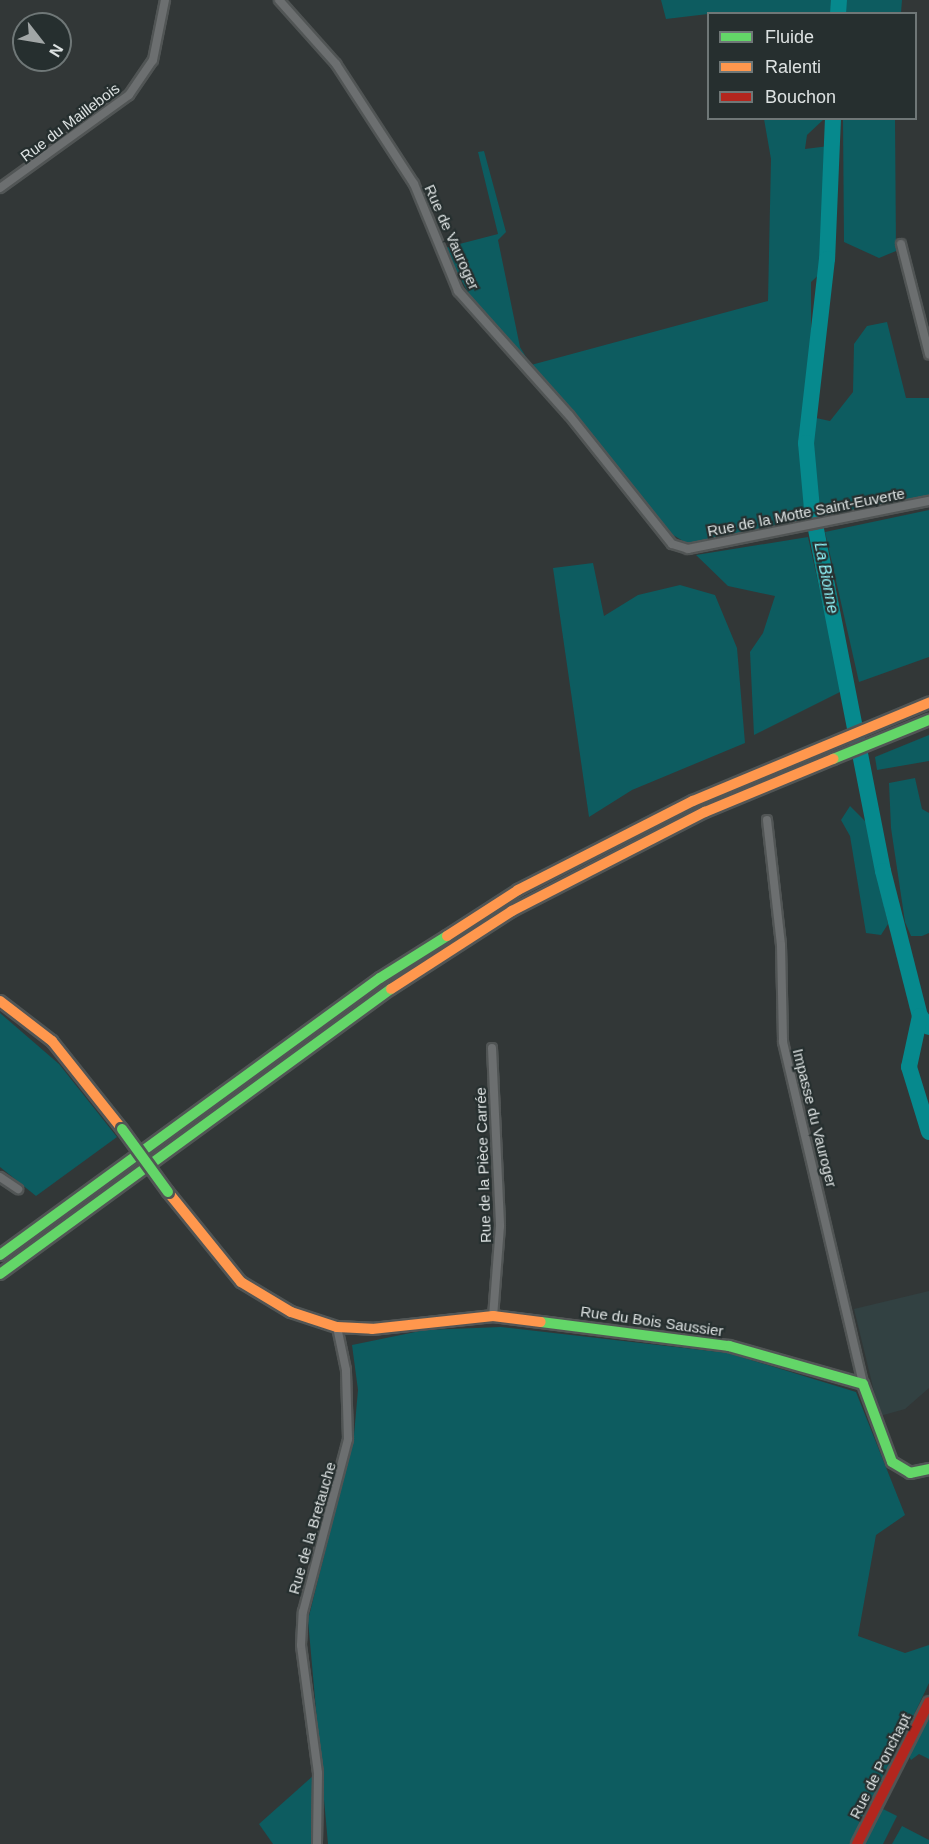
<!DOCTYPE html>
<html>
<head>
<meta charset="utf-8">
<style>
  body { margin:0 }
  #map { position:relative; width:929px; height:1844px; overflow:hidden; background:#323737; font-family:Helvetica,sans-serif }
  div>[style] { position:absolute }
  .built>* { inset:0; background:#324142 }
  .green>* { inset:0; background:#0d5c60 }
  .river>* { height:16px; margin:-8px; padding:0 8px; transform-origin:8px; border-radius:8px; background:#06898d }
  .roads { filter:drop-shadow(2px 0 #515555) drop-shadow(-2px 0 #515555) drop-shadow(0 2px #515555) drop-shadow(0 -2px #515555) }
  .street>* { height:8px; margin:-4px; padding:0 4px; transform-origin:4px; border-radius:4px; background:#6c6f70 }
  .fast>* { height:10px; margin:-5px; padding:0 5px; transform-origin:5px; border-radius:5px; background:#63d668 }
  .slow>* { height:10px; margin:-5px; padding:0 5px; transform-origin:5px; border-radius:5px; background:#ff974d }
  .jam>* { height:10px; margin:-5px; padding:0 5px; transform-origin:5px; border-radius:5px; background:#b3261e }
  .bridges { filter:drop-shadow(2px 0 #515555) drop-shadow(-2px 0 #515555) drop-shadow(0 2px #515555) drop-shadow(0 -2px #515555) }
  .fast-bridge>* { height:10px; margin:-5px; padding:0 5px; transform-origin:5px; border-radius:5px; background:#63d668 }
  span { translate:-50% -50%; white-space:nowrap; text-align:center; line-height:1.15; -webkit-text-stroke:4.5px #262f2f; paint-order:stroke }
  .street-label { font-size:15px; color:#dde2e2 }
  .water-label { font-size:16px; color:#90f3f8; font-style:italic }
  .legend { position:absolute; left:707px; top:12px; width:210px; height:108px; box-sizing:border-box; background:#262f2f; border:2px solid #6f7777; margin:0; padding:8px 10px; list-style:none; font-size:18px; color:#dde2e2 }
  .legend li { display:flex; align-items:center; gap:12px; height:30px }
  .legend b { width:30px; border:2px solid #6f7777 }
  .north { position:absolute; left:12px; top:12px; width:60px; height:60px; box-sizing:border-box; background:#262f2f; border:2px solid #6f7777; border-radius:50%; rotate:121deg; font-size:16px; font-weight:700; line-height:24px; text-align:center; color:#dde2e2 }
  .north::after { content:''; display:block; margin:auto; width:21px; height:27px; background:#a1a6a6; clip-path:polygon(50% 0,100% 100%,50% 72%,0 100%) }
</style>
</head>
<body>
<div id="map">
  <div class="built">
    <i style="clip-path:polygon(929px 1291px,929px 1388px,905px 1409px,880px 1416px,854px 1309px)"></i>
  </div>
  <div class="green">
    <i style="clip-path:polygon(661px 0,834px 0,833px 13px,708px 14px,666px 19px)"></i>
    <i style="clip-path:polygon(843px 0,902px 0,901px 13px,843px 13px)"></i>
    <i style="clip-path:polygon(764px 119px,824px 119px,807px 135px,805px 149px,829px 146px,823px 271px,811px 282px,811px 522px,698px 550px,673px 535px,531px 365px,768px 301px,771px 159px)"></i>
    <i style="clip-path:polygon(843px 119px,895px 119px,896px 251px,879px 258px,844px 242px)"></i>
    <i style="clip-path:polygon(484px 151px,506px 232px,498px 240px,520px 347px,529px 362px,470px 296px,444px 248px,498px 234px,478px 152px)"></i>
    <i style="clip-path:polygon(887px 322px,906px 398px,929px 398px,929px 497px,820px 521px,813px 444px,816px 418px,830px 421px,853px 392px,854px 344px,867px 326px)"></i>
    <i style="clip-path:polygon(929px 510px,929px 657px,859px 682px,825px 532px)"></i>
    <i style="clip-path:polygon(808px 537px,842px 691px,754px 735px,750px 652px,763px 633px,775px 596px,728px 586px,696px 555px)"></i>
    <i style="clip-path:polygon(593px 563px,604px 616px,638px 595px,680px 585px,715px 595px,737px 648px,745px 743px,632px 790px,589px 817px,553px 568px)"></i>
    <i style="clip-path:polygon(929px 735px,929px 761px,877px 770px,875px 757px)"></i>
    <i style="clip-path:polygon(915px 778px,922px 809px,929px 813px,929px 933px,922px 936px,911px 936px,905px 922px,891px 828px,889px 783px)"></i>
    <i style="clip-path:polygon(850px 806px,866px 822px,888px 924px,881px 935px,866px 933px,850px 836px,841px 820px)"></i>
    <i style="clip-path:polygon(0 1013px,59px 1064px,117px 1137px,36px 1196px,0 1167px)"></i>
    <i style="clip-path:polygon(501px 1327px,728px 1353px,856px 1392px,905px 1515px,876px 1535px,858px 1636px,905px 1653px,929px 1645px,929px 1683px,853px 1844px,328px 1844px,308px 1620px,354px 1435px,358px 1390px,352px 1345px,425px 1330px)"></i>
    <i style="clip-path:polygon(929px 1711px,929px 1759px,919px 1754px,911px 1760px,908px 1754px)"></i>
    <i style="clip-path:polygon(314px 1775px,313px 1844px,273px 1844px,259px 1824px)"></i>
    <i style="clip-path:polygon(881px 1808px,897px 1816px,883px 1844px,865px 1844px)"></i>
    <i style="clip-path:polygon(902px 1826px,929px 1840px,929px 1844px,892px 1844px)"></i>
  </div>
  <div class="river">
    <i style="left:838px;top:14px;width:14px;rotate:-86deg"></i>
    <i style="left:833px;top:118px;width:141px;rotate:92.4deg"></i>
    <i style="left:827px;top:259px;width:185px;rotate:96.5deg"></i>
    <i style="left:806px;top:443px;width:66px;rotate:84.8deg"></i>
    <i style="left:812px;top:509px;width:369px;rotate:78.9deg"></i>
    <i style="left:883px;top:871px;width:150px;rotate:75.7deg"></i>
    <i style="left:920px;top:1016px;width:14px;rotate:51deg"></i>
    <i style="left:920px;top:1016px;width:52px;rotate:102.2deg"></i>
    <i style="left:909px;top:1067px;width:68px;rotate:72.9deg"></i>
  </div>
  <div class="roads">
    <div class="street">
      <i style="left:279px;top:0;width:86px;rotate:48.3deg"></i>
      <i style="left:336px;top:64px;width:143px;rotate:57deg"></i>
      <i style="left:414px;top:184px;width:116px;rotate:67.6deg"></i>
      <i style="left:458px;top:291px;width:166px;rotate:48.2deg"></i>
      <i style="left:569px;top:415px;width:165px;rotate:51.4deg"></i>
      <i style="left:672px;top:544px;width:17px;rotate:17deg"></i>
      <i style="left:688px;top:549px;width:246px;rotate:-11.3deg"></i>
      <i style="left:0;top:188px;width:159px;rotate:-35.8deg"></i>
      <i style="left:129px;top:95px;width:42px;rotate:-55.6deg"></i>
      <i style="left:153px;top:60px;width:61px;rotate:-78.7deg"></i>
      <i style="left:901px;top:244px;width:114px;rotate:75.7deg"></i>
      <i style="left:767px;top:820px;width:126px;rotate:83.6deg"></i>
      <i style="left:781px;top:945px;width:97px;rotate:88.8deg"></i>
      <i style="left:783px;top:1042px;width:351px;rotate:76.8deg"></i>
      <i style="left:492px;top:1048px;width:178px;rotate:87.4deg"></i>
      <i style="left:500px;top:1226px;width:90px;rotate:94.4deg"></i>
      <i style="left:0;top:1177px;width:22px;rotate:34deg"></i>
      <i style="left:317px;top:1844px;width:71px;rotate:-89.2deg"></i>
      <i style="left:318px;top:1773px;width:129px;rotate:-97.6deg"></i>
      <i style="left:301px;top:1645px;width:33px;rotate:-87deg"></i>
      <i style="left:303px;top:1612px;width:179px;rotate:-75.4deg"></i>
      <i style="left:348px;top:1439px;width:69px;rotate:-91.7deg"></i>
      <i style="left:346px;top:1370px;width:44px;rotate:-101.8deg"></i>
    </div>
    <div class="fast">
      <i style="left:833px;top:759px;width:104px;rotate:-22.1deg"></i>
      <i style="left:0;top:1255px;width:470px;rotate:-36.1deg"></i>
      <i style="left:380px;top:978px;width:79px;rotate:-32.1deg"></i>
      <i style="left:0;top:1274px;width:484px;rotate:-36.1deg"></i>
      <i style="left:541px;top:1322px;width:190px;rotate:7.3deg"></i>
      <i style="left:729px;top:1346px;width:139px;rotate:15.8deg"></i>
      <i style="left:863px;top:1384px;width:83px;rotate:69.6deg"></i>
      <i style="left:892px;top:1462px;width:21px;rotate:31deg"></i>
      <i style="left:910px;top:1473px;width:19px;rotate:-12deg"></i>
    </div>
    <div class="slow">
      <i style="left:447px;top:936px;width:85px;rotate:-32.9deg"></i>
      <i style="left:518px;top:890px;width:196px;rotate:-27deg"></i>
      <i style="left:693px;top:801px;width:256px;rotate:-22.6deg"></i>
      <i style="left:391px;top:989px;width:144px;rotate:-32.8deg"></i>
      <i style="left:512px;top:911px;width:217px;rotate:-27.2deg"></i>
      <i style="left:705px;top:812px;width:139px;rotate:-22.5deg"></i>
      <i style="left:0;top:1001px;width:66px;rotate:37.6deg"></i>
      <i style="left:52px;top:1041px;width:112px;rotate:51.5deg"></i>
      <i style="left:168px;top:1192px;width:116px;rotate:51deg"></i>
      <i style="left:241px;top:1282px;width:58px;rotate:31deg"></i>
      <i style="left:291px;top:1312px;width:48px;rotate:18.1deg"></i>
      <i style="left:337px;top:1327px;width:35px;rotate:3deg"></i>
      <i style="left:372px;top:1329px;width:122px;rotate:-6.1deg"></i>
      <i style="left:493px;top:1316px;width:48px;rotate:7.1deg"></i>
    </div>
    <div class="jam">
      <i style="left:857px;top:1844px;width:159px;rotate:-63.1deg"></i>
    </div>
  </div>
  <div class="bridges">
    <div class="fast-bridge">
      <i style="left:122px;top:1129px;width:78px;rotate:53.9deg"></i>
    </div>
  </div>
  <div class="street-label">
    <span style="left:70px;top:122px;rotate:-37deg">Rue du Maillebois</span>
    <span style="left:452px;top:237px;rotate:66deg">Rue de Vauroger</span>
    <span style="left:806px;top:512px;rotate:-11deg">Rue de la Motte Saint-Euverte</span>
    <span style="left:815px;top:1118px;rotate:76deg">Impasse du Vauroger</span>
    <span style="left:483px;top:1165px;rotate:-92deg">Rue de la Pièce Carrée</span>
    <span style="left:652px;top:1321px;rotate:8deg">Rue du Bois Saussier</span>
    <span style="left:312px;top:1528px;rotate:-74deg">Rue de la Bretauche</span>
    <span style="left:880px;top:1766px;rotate:-63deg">Rue de Ponchapt</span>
  </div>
  <div class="water-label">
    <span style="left:826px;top:578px;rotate:79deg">La Bionne</span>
  </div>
  <ul class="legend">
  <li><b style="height:8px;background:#63d668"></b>Fluide</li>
  <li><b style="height:8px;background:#ff974d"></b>Ralenti</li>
  <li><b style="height:8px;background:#b3261e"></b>Bouchon</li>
  </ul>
  <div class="north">N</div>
</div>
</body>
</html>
